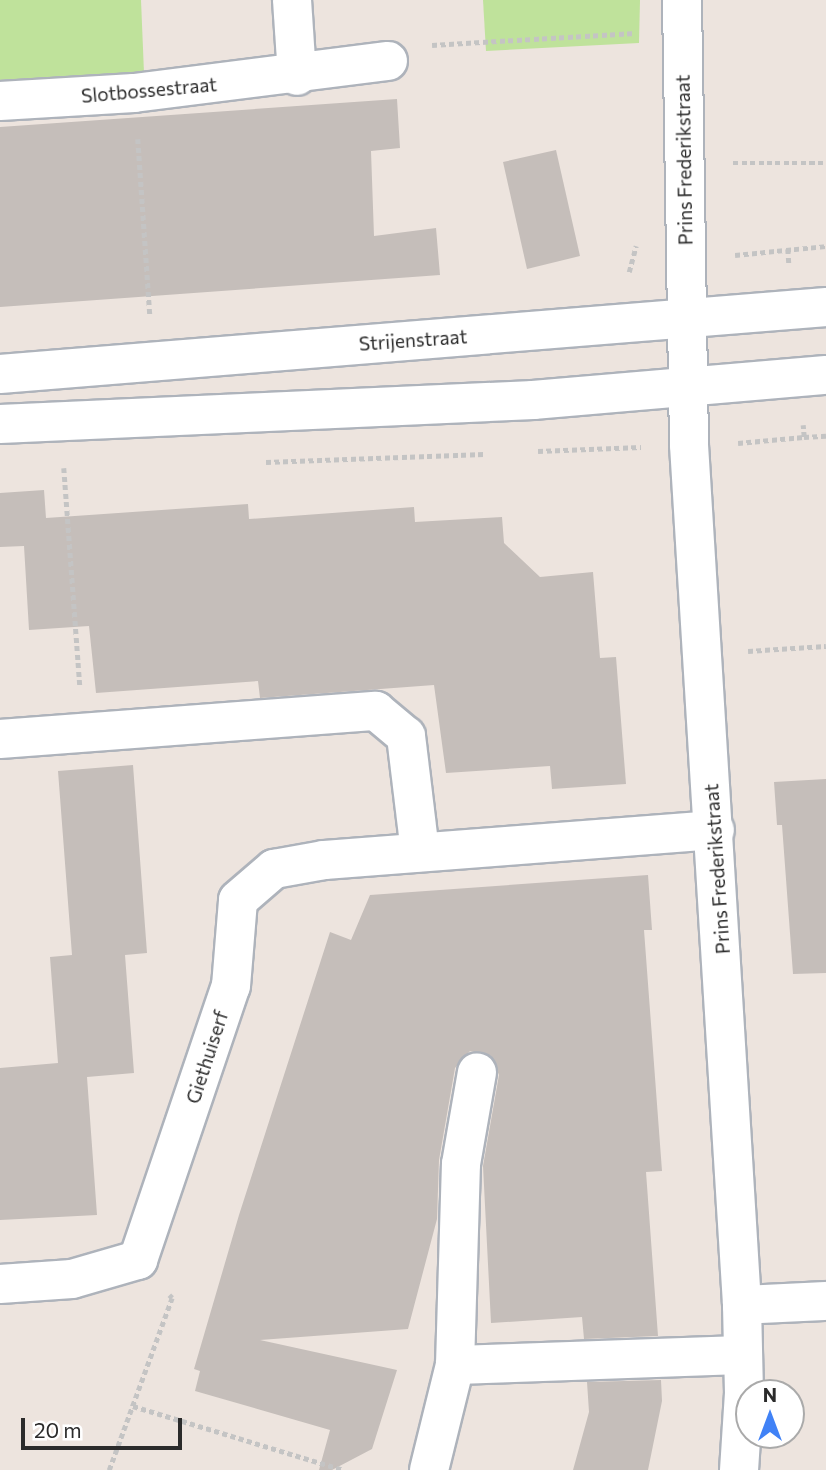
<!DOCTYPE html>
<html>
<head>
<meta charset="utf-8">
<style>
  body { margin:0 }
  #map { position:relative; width:826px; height:1470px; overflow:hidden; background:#ede4de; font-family:Commissioner,sans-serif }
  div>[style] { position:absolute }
  .green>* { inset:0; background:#bfe29b }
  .building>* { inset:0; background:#c5beba }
  .path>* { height:4.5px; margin-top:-2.25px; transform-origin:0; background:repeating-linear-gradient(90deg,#c4c4c4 0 5px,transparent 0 8.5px) }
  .roads { filter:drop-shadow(2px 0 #aeb3bb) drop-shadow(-2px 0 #aeb3bb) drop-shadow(0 2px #aeb3bb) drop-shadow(0 -2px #aeb3bb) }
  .minor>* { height:38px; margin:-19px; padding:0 19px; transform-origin:19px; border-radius:19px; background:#fff }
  span { translate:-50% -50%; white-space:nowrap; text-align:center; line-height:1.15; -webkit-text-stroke:7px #fff; paint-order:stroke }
  .street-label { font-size:19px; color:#2b2b2b }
  .north { position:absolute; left:735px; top:1379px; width:70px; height:70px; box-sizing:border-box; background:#fff; border:2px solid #aaa; border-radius:50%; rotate:0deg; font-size:19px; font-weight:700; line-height:28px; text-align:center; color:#2b2b2b }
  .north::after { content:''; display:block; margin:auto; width:24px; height:32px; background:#4182f6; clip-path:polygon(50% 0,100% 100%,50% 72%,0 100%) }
  .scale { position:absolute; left:21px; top:1418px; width:161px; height:32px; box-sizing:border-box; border:4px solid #2b2b2b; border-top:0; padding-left:9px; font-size:21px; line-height:24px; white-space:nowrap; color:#2b2b2b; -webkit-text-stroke:5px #fff; paint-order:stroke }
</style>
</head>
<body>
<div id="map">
  <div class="green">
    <i style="clip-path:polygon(0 0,141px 0,144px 73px,0 80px)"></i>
    <i style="clip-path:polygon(483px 0,640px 0,639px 43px,486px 51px)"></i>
  </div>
  <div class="building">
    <i style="clip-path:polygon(397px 99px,400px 148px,371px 151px,374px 236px,436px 228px,440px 275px,0 307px,0 127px)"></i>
    <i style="clip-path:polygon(556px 150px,580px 256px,527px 269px,503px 162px)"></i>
    <i style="clip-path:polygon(44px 490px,46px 518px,248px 504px,249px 519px,414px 507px,415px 522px,502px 517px,504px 543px,540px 577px,593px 572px,600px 658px,616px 657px,626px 784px,552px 789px,550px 766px,446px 773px,434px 685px,260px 698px,258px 681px,96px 693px,89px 626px,29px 630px,24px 546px,0 547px,0 493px)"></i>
    <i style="clip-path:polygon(133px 765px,147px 953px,125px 955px,134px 1073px,87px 1077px,97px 1215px,0 1220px,0 1068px,58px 1063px,50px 957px,72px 955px,58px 771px)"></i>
    <i style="clip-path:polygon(826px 779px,826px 973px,793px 974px,782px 825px,777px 825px,774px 782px)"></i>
    <i style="clip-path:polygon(648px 875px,652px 930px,644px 930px,662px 1171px,646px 1172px,658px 1336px,584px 1339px,582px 1317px,491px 1323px,483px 1166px,499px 1075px,491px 1056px,470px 1051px,455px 1068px,439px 1160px,437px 1219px,408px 1329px,260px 1340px,397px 1370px,372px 1449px,332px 1470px,319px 1470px,330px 1430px,195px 1391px,200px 1371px,194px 1369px,239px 1215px,330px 932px,351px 940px,370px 895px)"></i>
    <i style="clip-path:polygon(661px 1380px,662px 1401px,648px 1470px,573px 1470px,589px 1412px,587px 1382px)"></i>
  </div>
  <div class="path">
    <i style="left:432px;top:45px;width:204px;rotate:-3.4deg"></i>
    <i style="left:138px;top:139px;width:176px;rotate:86.1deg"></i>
    <i style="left:733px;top:163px;width:93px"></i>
    <i style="left:788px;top:249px;width:14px;rotate:86deg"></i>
    <i style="left:735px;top:255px;width:91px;rotate:-5.6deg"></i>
    <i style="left:629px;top:272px;width:27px;rotate:-75deg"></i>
    <i style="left:804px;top:437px;width:22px;rotate:-3deg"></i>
    <i style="left:738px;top:443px;width:66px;rotate:-5.2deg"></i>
    <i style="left:804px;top:437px;width:12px;rotate:-95deg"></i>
    <i style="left:538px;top:451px;width:103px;rotate:-2.2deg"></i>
    <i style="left:266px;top:462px;width:218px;rotate:-2.1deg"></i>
    <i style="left:64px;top:468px;width:220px;rotate:85.8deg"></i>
    <i style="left:748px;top:651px;width:78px;rotate:-3.7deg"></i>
    <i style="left:133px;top:1406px;width:220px;rotate:16.9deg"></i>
    <i style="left:109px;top:1470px;width:183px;rotate:-69.9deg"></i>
    <i style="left:172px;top:1298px;width:4px;rotate:-135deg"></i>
  </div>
  <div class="roads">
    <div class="minor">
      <i style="left:292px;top:0;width:76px;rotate:86.2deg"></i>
      <i style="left:682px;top:0;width:445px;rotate:89.1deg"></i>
      <i style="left:689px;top:445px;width:862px;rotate:86.47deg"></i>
      <i style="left:742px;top:1305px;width:88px;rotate:88.7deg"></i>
      <i style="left:744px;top:1393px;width:77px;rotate:93.7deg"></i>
      <i style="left:0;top:101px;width:134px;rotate:-3.4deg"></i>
      <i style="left:134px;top:93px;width:256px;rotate:-7.2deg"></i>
      <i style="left:0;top:374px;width:829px;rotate:-4.64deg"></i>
      <i style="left:0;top:424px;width:534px;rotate:-2.58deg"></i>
      <i style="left:533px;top:400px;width:294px;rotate:-4.9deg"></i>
      <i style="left:0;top:739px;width:377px;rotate:-4.3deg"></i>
      <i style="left:376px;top:711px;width:39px;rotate:40deg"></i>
      <i style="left:406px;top:736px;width:117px;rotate:83.1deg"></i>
      <i style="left:0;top:1284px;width:72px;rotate:-4deg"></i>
      <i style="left:72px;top:1279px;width:69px;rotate:-16.1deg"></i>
      <i style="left:138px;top:1260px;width:289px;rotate:-71.3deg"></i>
      <i style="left:231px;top:986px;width:86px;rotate:-85.3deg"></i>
      <i style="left:238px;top:900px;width:48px;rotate:-40.7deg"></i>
      <i style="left:274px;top:869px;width:51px;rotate:-10.2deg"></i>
      <i style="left:324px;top:860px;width:392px;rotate:-4.4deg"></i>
      <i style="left:742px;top:1305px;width:84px;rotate:-2.7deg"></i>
      <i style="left:455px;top:1365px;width:288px;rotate:-2deg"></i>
      <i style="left:429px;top:1470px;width:108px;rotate:-76.1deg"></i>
      <i style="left:455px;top:1365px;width:201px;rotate:-88.3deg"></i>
      <i style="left:461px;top:1164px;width:93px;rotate:-80.1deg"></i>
    </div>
  </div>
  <div class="street-label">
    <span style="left:149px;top:90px;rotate:-5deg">Slotbossestraat</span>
    <span style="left:684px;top:160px;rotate:-91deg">Prins Frederikstraat</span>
    <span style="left:413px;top:340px;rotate:-4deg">Strijenstraat</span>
    <span style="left:717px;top:869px;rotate:-94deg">Prins Frederikstraat</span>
    <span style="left:207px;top:1057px;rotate:-72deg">Giethuiserf</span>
  </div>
  <div class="north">N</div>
  <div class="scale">20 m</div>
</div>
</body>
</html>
